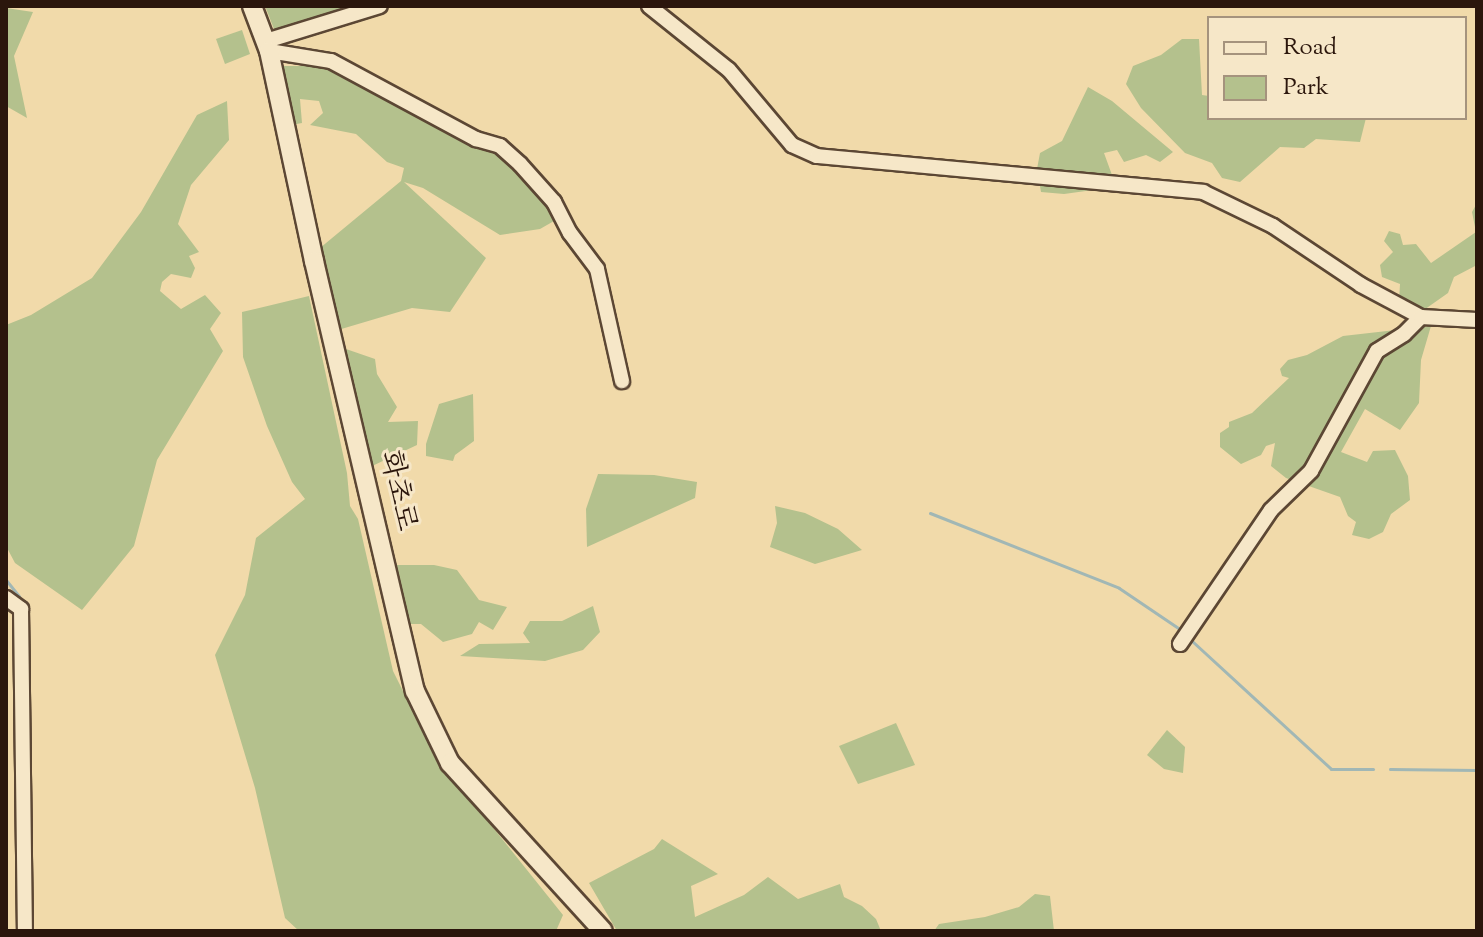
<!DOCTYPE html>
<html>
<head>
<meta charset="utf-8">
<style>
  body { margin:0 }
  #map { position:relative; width:1483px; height:937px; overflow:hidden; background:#f1daaa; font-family:"Sorts Mill Goudy","Noto Serif KR",serif }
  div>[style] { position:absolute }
  .green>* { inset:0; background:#b4c18d }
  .stream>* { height:3px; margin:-1.5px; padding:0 1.5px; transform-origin:1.5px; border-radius:1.5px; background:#a1b7b5 }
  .roads { filter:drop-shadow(2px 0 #5c4734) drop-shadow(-2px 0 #5c4734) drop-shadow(0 2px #5c4734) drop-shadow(0 -2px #5c4734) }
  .minor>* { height:14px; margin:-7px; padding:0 7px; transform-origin:7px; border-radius:7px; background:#f6e7c8 }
  .tertiary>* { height:18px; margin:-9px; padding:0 9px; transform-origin:9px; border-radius:9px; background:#f6e7c8 }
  span { translate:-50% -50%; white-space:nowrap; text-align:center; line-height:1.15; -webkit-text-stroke:6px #f6e7c8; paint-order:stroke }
  .street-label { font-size:28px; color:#2b160c }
  .frame { position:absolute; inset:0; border:8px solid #2b160c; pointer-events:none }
  .legend { position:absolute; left:1207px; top:16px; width:260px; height:104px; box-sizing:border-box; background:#f6e7c8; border:2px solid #a5937d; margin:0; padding:10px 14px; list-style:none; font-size:24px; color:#2b160c }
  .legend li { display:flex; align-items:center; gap:16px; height:40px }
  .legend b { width:40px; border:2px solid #a5937d }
</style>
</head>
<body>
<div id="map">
  <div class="green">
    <i style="clip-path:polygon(265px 6px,358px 6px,274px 29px)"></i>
    <i style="clip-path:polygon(6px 8px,33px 12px,14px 56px,27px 118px,6px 106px)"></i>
    <i style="clip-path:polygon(242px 30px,250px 54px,225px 64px,216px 39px)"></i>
    <i style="clip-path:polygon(1182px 39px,1199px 39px,1202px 95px,1209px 96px,1209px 118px,1366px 118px,1360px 142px,1316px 139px,1304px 148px,1280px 147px,1240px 182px,1222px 178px,1212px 163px,1185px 153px,1141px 108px,1126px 84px,1133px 66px,1161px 55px)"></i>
    <i style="clip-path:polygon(281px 66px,319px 66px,345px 73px,426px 117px,435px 126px,492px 149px,510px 160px,530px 181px,533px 189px,548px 205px,554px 221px,540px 229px,500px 235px,423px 188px,404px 182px,486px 258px,450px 312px,412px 308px,338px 330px,320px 248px,401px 181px,404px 168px,387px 162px,356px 134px,310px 125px,323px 113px,319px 101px,300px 99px,302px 123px,291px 125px)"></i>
    <i style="clip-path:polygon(1088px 87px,1112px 101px,1173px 152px,1160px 162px,1146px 155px,1124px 162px,1117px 150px,1104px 153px,1112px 175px,1093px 190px,1064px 194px,1041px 192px,1037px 169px,1040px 153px,1062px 141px)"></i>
    <i style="clip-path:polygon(227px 101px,229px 140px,191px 185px,178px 224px,199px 252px,189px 256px,195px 268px,191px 278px,171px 274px,162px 282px,160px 291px,181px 309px,205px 295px,221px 313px,210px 329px,223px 351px,157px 460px,134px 546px,82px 610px,15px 563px,6px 546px,6px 325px,31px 315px,92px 278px,141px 212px,197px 115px)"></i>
    <i style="clip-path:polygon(1477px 203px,1477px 265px,1454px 277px,1448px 293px,1421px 312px,1399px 301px,1400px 284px,1382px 277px,1380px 265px,1393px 252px,1384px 241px,1389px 231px,1400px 234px,1403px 245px,1416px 244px,1431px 263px,1476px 232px,1472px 212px)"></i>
    <i style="clip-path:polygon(309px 296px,347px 473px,350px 506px,358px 519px,393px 671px,435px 755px,563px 915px,556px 931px,299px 931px,285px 918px,255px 788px,215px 655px,245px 595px,256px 538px,305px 499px,292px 482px,267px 426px,243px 357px,242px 312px)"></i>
    <i style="clip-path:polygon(1431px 326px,1421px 360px,1419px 403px,1400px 430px,1365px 409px,1341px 452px,1367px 462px,1373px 451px,1395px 450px,1408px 476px,1410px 500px,1391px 514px,1383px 532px,1369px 539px,1352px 535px,1356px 522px,1348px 516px,1340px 497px,1286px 478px,1271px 466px,1275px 443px,1266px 446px,1261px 455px,1241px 464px,1220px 447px,1220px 433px,1229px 427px,1229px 422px,1252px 413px,1289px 378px,1282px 376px,1280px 369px,1288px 360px,1307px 355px,1343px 336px)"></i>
    <i style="clip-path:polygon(346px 349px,375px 359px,377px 374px,397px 407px,388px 422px,418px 421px,417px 445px,370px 467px)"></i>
    <i style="clip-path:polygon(473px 394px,474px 441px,455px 455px,453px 461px,426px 456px,426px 444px,439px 404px)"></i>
    <i style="clip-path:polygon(598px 474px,654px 475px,697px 482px,695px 498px,587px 547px,586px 509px)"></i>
    <i style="clip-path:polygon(775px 506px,805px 513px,838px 529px,862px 550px,815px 564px,770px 547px,777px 523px)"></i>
    <i style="clip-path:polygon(391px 565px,434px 565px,457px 570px,479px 600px,507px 607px,493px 630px,479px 622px,472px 634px,443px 642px,421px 624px,406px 624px)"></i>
    <i style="clip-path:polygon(593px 606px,600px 632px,583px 650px,545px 661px,460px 656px,479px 644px,530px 643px,523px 633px,530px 621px,562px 621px)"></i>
    <i style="clip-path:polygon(896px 723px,915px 765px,858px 784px,839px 746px)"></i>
    <i style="clip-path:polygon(1167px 730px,1185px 747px,1183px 773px,1164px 769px,1147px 755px)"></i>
    <i style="clip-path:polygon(662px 839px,718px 874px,691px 886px,695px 917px,744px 895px,768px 877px,798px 899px,840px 884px,844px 897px,862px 906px,876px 919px,881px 931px,617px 931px,589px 883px,654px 849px)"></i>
    <i style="clip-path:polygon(1035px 894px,1050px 896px,1054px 931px,934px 931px,939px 924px,985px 917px,1019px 907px)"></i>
  </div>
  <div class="stream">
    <i style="left:930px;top:513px;width:203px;rotate:21.6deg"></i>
    <i style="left:1119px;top:588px;width:71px;rotate:34.1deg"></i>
    <i style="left:6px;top:580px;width:21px;rotate:51deg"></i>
    <i style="left:1192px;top:641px;width:189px;rotate:42.6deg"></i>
    <i style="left:1331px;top:769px;width:42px"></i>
    <i style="left:15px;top:696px;width:192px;rotate:89.4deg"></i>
    <i style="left:1390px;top:769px;width:87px;rotate:0.7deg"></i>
    <i style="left:17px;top:905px;width:10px;rotate:84deg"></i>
  </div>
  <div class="roads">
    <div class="minor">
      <i style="left:649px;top:6px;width:102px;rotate:38.7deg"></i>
      <i style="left:729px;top:70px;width:98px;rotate:50deg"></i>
      <i style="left:792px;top:145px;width:27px;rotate:24deg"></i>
      <i style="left:817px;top:156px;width:388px;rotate:5.3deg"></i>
      <i style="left:1203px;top:192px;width:78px;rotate:25.9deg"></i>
      <i style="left:1273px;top:226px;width:106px;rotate:33.8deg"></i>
      <i style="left:1361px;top:285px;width:68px;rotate:28.1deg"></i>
      <i style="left:266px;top:41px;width:119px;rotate:-17.1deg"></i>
      <i style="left:269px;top:51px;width:63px;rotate:9.2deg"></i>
      <i style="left:331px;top:61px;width:165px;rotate:28.3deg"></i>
      <i style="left:476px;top:139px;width:25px;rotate:16deg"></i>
      <i style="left:500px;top:146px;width:27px;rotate:42deg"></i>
      <i style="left:520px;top:164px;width:51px;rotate:48.2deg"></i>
      <i style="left:554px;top:202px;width:35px;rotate:63deg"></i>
      <i style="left:570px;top:233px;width:45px;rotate:53.1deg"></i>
      <i style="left:597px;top:269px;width:115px;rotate:77.4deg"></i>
      <i style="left:6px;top:598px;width:19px;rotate:36deg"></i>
      <i style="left:21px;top:609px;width:322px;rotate:89.3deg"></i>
      <i style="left:1180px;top:644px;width:162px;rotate:-55.8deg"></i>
      <i style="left:1271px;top:510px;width:56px;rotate:-44.3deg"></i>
      <i style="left:1311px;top:471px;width:137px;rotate:-61.2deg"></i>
      <i style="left:1377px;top:351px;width:32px;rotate:-32deg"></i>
      <i style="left:1404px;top:334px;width:24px;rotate:-45deg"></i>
      <i style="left:1421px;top:317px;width:56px;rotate:3.1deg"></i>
    </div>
    <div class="tertiary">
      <i style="left:252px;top:6px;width:48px;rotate:69.3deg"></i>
      <i style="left:269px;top:51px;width:215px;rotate:77.9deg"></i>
      <i style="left:314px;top:261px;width:442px;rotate:76.8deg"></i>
      <i style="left:415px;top:691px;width:80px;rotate:64.1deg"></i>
      <i style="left:450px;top:763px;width:227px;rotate:47.7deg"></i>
    </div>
  </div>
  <div class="street-label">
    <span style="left:397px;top:491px;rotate:77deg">화초로</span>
  </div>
  <div class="frame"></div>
  <ul class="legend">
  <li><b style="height:10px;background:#f6e7c8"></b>Road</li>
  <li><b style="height:22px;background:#b4c18d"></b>Park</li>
  </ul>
</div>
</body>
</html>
